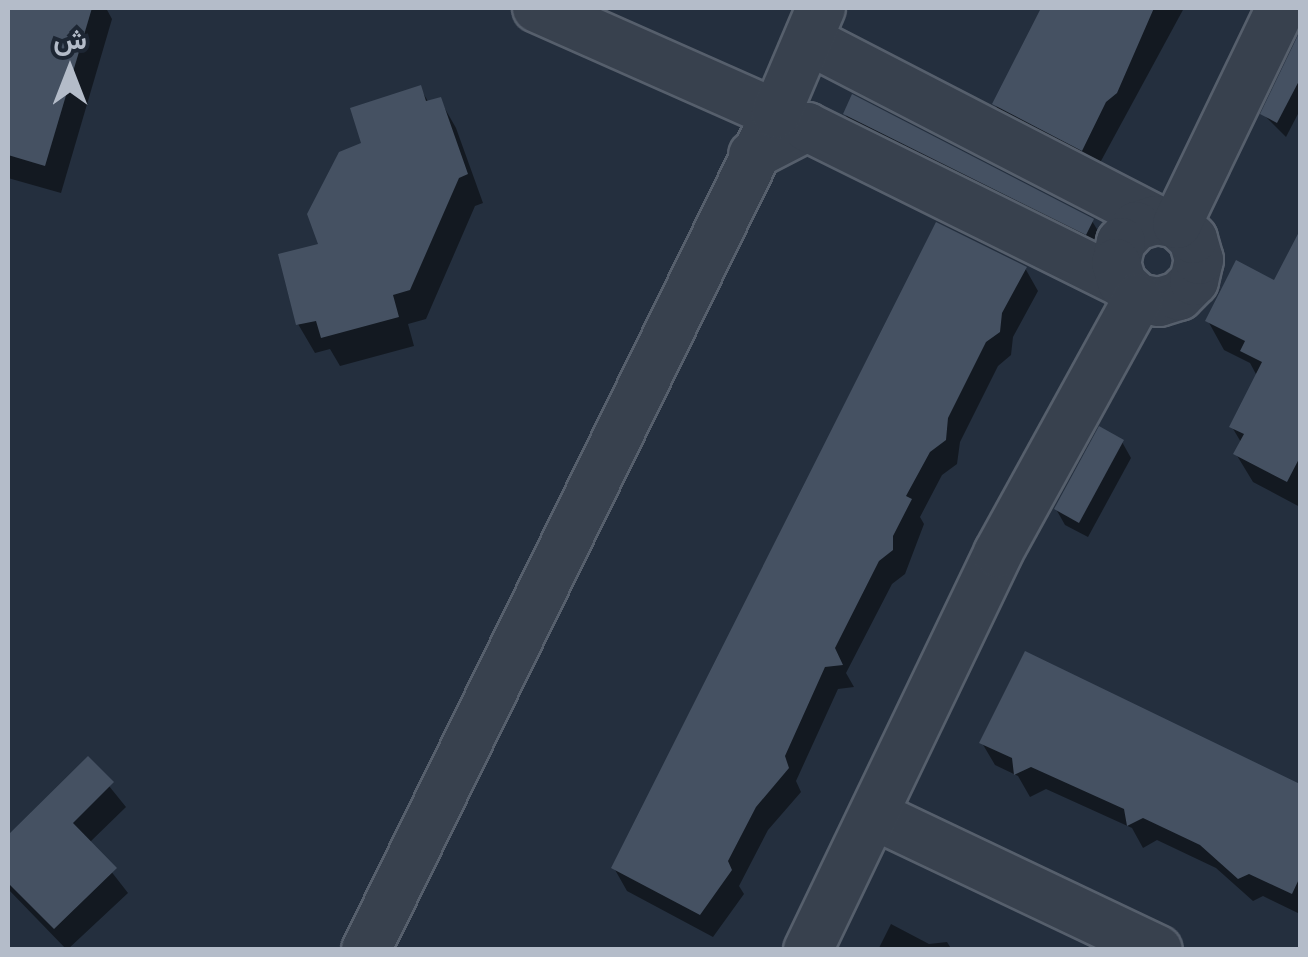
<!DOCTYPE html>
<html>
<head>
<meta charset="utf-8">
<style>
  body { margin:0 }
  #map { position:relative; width:1308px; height:957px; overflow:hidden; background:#242f3e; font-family:"Varela Round",Vazirmatn,sans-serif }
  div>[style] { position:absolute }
  .shadow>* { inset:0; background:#0007 }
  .building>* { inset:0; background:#455162 }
  .roads { filter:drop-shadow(2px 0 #565f6c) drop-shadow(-2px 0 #565f6c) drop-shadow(0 2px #565f6c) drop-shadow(0 -2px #565f6c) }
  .minor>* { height:48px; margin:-24px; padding:0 24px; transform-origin:24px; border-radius:24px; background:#38414e }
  span { translate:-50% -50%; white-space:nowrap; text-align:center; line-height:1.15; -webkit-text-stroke:9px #1d2633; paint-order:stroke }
  .frame { position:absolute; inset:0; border:10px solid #b4bcc9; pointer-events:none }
  .north { position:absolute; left:20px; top:20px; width:100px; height:100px; -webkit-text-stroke:8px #1d2633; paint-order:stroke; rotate:0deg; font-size:28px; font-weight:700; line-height:40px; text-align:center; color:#b4bcc9 }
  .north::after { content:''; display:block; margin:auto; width:35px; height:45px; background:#b4bcc9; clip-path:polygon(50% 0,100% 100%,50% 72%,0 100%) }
</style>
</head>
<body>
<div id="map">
  <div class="shadow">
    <i style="clip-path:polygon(8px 8px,106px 8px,112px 19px,61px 193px,8px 178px)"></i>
    <i style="clip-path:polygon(1044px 8px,1184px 8px,1095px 172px,1008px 127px,995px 104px)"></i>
    <i style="clip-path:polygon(1297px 43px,1300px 110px,1286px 137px,1263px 114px)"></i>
    <i style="clip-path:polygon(420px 88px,429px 103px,440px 100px,456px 128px,483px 203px,475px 206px,426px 319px,408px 324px,414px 346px,340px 366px,330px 349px,315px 353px,298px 324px,321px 246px,364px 145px)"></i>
    <i style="clip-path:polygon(845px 114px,1092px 221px,1106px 244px,1100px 256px,859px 137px)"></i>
    <i style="clip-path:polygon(1300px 242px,1300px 507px,1253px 482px,1236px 454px,1242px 444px,1232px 427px,1257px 376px,1250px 363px,1224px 350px,1208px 321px,1275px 284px)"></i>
    <i style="clip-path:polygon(1025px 268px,1038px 291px,1013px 337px,1011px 355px,998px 366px,960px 442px,957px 464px,942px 475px,920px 517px,924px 524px,905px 574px,892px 584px,846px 673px,854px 687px,838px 689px,796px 781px,801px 792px,768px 830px,739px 886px,744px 894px,713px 937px,627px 891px,614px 868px)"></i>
    <i style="clip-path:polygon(1122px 442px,1131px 458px,1088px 537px,1065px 525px,1056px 509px)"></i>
    <i style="clip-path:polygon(1026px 654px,1300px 787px,1300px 914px,1263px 896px,1253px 901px,1216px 868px,1157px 840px,1143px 848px,1132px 828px,1046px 789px,1030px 797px,1018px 776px,995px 765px,982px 743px)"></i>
    <i style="clip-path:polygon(88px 760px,126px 807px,89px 843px,128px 893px,67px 950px,8px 889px,8px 838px)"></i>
    <i style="clip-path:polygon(891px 924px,929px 944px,947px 942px,952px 950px,878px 950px)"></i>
  </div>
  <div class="building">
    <i style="clip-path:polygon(8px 8px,92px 8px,45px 166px,8px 155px)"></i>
    <i style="clip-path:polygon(1041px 8px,1154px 8px,1117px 93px,1106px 102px,1082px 151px,992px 104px)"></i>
    <i style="clip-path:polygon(1300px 31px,1300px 79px,1277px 123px,1260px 114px)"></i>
    <i style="clip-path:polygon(421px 85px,426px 101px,441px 97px,468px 174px,459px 178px,410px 290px,393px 295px,399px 317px,321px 338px,316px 321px,296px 325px,278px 254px,318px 244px,307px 214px,339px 152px,361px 143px,350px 108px)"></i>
    <i style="clip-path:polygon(852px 94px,1094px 219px,1086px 235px,843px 114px)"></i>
    <i style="clip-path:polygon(936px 222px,1027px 267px,1002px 313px,1000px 332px,986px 342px,948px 418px,946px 440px,930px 452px,906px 496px,912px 499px,893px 536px,893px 550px,879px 561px,835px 648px,843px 665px,825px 667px,785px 756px,789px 768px,756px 807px,728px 861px,732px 870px,700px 915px,611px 868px)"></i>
    <i style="clip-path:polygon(1300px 230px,1300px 457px,1287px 482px,1233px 454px,1244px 434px,1229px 427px,1262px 362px,1240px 351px,1245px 341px,1205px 321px,1236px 260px,1274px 280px)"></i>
    <i style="clip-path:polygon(1099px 426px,1124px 440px,1079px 523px,1054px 509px)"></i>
    <i style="clip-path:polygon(1025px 651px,1300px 784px,1300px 877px,1292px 894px,1249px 874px,1238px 879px,1200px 845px,1143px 818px,1127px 826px,1124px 809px,1031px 767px,1014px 775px,1012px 758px,979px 743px)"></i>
    <i style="clip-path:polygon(88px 756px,114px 782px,73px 823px,117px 868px,54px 929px,8px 883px,8px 835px)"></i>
  </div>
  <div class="roads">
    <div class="minor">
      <i style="left:537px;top:8px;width:261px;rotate:23.9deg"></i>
      <i style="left:808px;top:40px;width:392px;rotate:27.3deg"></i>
      <i style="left:753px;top:155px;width:61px;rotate:-27.4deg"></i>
      <i style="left:807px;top:127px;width:352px;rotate:26.3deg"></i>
      <i style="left:1122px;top:283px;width:22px;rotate:43deg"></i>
      <i style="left:1138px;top:298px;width:21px;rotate:11deg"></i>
      <i style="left:1159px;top:302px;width:21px;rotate:-17deg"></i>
      <i style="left:1179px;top:296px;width:21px;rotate:-45deg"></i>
      <i style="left:1194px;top:281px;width:22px;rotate:-77deg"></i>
      <i style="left:1199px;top:260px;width:22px;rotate:-106deg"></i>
      <i style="left:1193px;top:239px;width:22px;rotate:-137deg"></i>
      <i style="left:1177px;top:224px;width:21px;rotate:-169deg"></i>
      <i style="left:1156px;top:220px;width:21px;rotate:163deg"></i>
      <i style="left:1136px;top:226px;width:22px;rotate:133deg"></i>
      <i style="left:1121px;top:242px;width:22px;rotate:103deg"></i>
      <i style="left:1116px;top:263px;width:21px;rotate:73deg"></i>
      <i style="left:1177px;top:224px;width:240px;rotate:-64.3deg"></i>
      <i style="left:874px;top:815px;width:314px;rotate:25.4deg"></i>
      <i style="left:366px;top:950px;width:931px;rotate:-63.88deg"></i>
      <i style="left:776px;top:114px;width:115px;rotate:-67deg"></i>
      <i style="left:808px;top:950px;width:440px;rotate:-64.4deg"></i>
      <i style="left:998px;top:553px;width:291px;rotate:-61.2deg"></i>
    </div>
  </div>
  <div class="frame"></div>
  <div class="north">ش</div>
</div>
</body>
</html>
